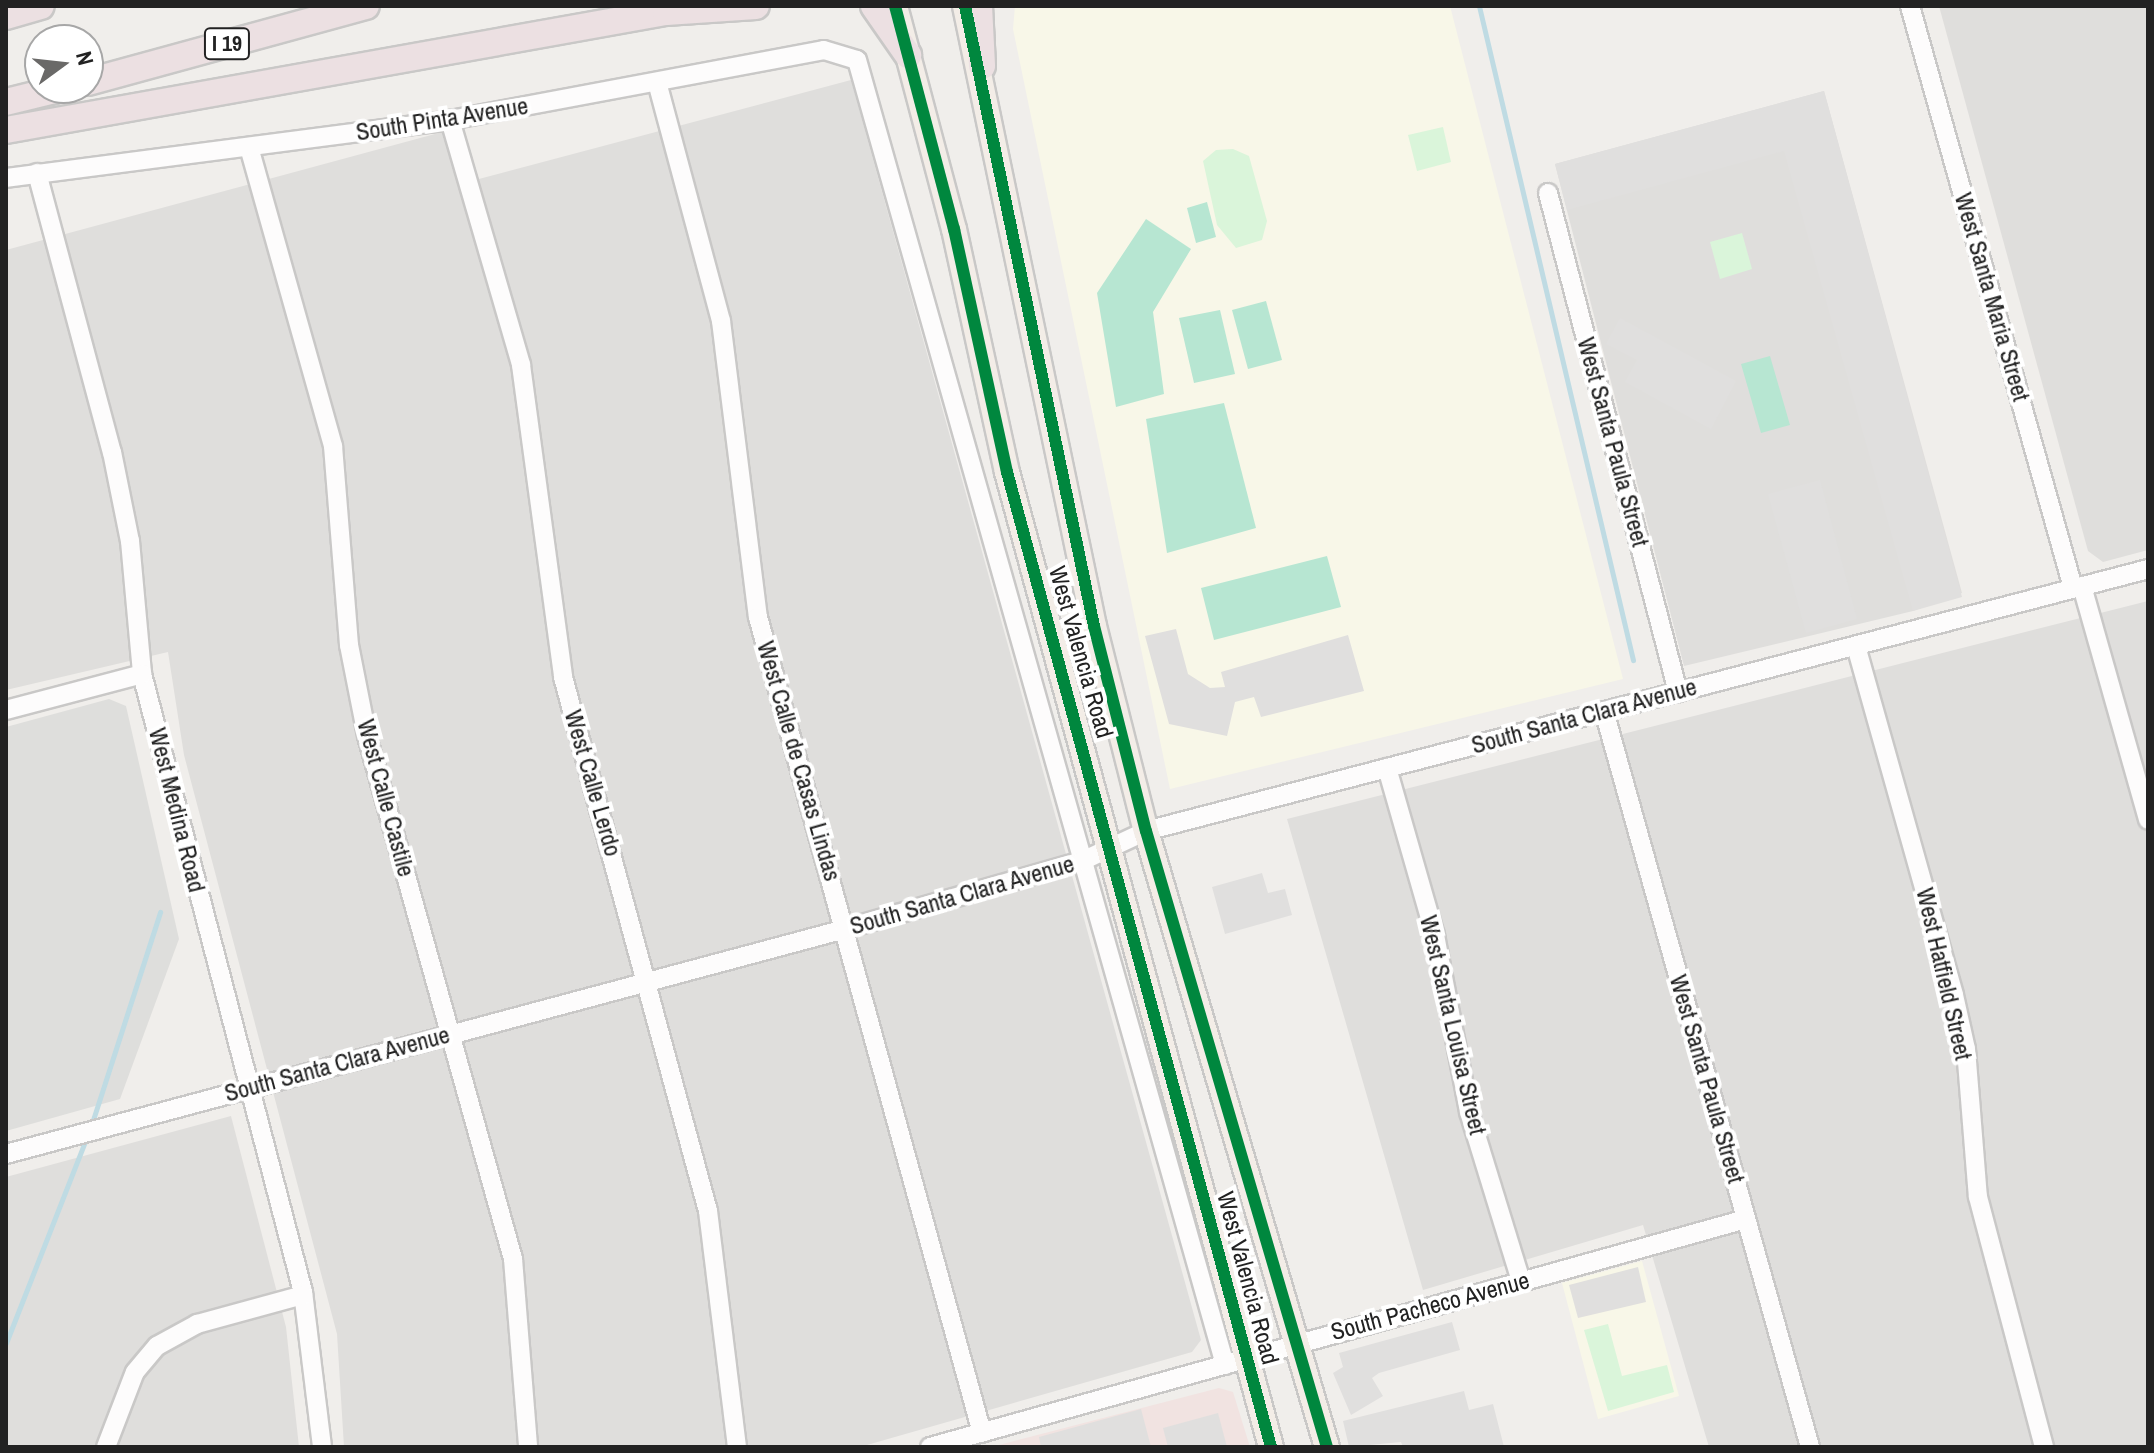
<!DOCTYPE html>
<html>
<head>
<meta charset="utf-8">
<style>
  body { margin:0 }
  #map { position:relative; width:2154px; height:1453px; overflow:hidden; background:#f0eeeb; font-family:"Archivo Narrow",sans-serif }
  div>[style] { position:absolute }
  .residential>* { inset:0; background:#dfdedc }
  .commercial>* { inset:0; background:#f1e3e1 }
  .education>* { inset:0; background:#f8f7e8 }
  .religious>* { inset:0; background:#dededc }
  .park>* { inset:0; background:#daf5da }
  .pitch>* { inset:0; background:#b7e6d2 }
  .parking>* { inset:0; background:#e0dfde }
  .stream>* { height:5px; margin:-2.5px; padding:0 2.5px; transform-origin:2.5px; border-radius:2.5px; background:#bfdbe3 }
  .roads { filter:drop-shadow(2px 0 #c9c8c7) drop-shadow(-2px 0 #c9c8c7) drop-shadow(0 2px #c9c8c7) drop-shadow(0 -2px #c9c8c7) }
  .minor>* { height:18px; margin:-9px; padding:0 9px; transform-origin:9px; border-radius:9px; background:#fdfcfc }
  .major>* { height:24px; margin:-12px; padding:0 12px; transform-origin:12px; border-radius:12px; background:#f3ede7 }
  .highway>* { height:26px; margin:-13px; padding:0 13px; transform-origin:13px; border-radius:13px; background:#ece0e2 }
  .cycleway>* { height:12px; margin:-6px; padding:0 6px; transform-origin:6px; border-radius:6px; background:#00873e }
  span { translate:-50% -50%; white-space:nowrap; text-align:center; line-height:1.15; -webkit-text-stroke:8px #fff; paint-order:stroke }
  .shield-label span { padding:2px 6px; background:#fff; border:2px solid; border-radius:6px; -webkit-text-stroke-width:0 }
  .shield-label { font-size:22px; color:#222; font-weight:700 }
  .street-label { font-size:24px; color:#222 }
  .frame { position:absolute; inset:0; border:8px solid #222; pointer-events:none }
  .north { position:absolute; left:24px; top:24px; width:80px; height:80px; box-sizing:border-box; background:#fff; border:2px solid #a7a7a7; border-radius:50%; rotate:75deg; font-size:22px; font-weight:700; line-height:32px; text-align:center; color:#222 }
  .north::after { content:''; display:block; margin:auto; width:28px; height:36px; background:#6a6968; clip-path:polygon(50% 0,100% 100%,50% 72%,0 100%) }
</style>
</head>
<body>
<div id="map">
  <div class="residential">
    <i style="clip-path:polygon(1939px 6px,2148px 6px,2148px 550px,2103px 562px,2088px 551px)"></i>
    <i style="clip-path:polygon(851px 80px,1201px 1340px,1192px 1352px,860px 1447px,344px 1447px,337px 1334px,184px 755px,168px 652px,6px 690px,6px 250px,446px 131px,460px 184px)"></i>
    <i style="clip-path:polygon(1824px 91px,1962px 593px,1913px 611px,1684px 666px,1555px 164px)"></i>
    <i style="clip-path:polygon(2148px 601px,2148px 1447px,1709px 1447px,1643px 1225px,1423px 1290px,1287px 819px)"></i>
    <i style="clip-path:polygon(231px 1116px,286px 1327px,299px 1447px,6px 1447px,6px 1177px)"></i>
  </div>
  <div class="commercial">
    <i style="clip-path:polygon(1219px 1388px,1233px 1392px,1250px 1447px,991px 1447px)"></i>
  </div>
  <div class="education">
    <i style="clip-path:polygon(1015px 6px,1450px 6px,1623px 679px,1170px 789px,1013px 29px)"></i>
    <i style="clip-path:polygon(1642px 1261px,1679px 1396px,1598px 1419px,1562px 1283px)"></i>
  </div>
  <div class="religious">
    <i style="clip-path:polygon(109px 699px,126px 706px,179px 939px,120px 1099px,6px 1131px,6px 727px)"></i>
  </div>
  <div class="park">
    <i style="clip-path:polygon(1443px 127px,1451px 162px,1417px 171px,1408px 135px)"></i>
    <i style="clip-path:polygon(1233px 149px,1249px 156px,1267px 221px,1262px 240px,1236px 248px,1217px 225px,1203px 161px,1216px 150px)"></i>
    <i style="clip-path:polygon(1742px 233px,1752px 269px,1720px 279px,1710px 242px)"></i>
    <i style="clip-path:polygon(1608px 1324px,1622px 1376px,1667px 1365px,1674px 1392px,1608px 1411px,1584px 1330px)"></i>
  </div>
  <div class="pitch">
    <i style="clip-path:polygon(1207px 202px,1216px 237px,1196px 243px,1187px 208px)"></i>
    <i style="clip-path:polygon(1146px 219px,1191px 249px,1153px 312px,1164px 394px,1116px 407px,1097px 293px)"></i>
    <i style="clip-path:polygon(1266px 301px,1282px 360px,1248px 369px,1232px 310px)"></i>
    <i style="clip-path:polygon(1220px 310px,1235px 374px,1194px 383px,1179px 318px)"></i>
    <i style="clip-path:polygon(1770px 356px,1790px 425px,1761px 433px,1741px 364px)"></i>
    <i style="clip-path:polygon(1224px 403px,1256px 528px,1167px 553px,1146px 419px)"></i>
    <i style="clip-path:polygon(1327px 556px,1341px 607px,1214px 640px,1201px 588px)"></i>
  </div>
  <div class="parking">
    <i style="clip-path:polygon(1824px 91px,1962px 597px,1913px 611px,1784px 151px,1567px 210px,1555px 164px)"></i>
    <i style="clip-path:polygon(1620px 318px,1736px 381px,1711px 429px,1625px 382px,1637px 360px,1606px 344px)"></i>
    <i style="clip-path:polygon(1820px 480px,1857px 619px,1806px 633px,1768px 494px)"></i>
    <i style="clip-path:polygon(1176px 629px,1188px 674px,1210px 688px,1225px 687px,1221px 672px,1348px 635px,1364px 691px,1261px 717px,1254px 697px,1235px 702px,1227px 736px,1169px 724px,1145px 636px)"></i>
    <i style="clip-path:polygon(1262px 873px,1268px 893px,1285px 889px,1292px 915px,1225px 934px,1212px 887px)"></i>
    <i style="clip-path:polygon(1638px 1267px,1646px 1302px,1578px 1318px,1569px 1285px)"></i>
    <i style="clip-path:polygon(1452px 1322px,1460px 1350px,1379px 1373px,1372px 1378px,1383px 1396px,1351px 1415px,1333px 1373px,1343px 1367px,1339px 1353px)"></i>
    <i style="clip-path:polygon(1464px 1391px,1469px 1410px,1493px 1404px,1504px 1447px,1403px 1447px,1401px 1442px,1349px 1447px,1343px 1421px)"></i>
    <i style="clip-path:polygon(1141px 1409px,1151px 1447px,1041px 1447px,1039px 1437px)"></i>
    <i style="clip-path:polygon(1218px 1413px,1227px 1447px,1168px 1447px,1163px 1428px)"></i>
  </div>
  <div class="stream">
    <i style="left:1479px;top:6px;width:672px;rotate:76.75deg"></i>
    <i style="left:91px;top:1126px;width:225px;rotate:-72.1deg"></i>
    <i style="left:6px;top:1343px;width:219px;rotate:-68.6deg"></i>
  </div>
  <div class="roads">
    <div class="minor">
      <i style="left:1910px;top:6px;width:604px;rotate:74.35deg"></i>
      <i style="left:657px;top:82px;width:247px;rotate:75deg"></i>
      <i style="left:721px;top:321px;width:298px;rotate:82.9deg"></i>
      <i style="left:758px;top:617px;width:846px;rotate:74.65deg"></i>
      <i style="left:450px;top:120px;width:255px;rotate:73.8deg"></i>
      <i style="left:521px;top:365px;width:315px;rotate:82.3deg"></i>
      <i style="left:563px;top:677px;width:553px;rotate:74.81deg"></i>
      <i style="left:708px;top:1211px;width:238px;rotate:83deg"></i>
      <i style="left:249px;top:147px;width:311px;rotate:74.3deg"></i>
      <i style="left:333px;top:446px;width:200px;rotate:85.4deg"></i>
      <i style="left:349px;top:645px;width:93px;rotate:78.8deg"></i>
      <i style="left:367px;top:736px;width:543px;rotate:74.4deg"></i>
      <i style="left:513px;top:1259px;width:189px;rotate:85.4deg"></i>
      <i style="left:37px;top:173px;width:289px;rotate:75deg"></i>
      <i style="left:112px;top:452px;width:91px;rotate:78.6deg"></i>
      <i style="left:130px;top:541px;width:134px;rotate:84.8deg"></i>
      <i style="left:142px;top:674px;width:639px;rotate:75.4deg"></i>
      <i style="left:303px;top:1292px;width:156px;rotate:83deg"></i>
      <i style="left:6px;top:178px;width:448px;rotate:-7.4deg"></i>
      <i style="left:450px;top:120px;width:380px;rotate:-10.6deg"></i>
      <i style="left:824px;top:50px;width:34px;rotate:17deg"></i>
      <i style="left:857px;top:60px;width:1356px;rotate:74.25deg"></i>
      <i style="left:1548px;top:193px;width:516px;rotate:75.4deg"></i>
      <i style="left:2082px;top:586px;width:243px;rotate:74.2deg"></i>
      <i style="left:1856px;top:646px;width:362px;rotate:74.3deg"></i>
      <i style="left:1954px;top:995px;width:55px;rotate:77.5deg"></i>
      <i style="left:1966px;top:1049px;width:148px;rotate:85.4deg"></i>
      <i style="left:1978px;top:1197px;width:259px;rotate:75.2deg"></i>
      <i style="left:6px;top:710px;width:141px;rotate:-14.8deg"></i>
      <i style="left:1604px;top:711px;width:764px;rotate:74.36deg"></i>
      <i style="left:1387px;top:768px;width:174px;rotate:74deg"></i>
      <i style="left:1435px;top:935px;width:180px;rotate:79.1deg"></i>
      <i style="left:1469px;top:1112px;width:177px;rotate:72.9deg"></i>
      <i style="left:6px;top:1154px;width:869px;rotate:-15.01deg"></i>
      <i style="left:845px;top:929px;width:247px;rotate:-16deg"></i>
      <i style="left:1082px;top:861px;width:71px;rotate:-25.1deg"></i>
      <i style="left:1146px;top:831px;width:1036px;rotate:-14.65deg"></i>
      <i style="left:106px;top:1447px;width:80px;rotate:-68.9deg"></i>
      <i style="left:135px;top:1372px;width:34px;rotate:-50deg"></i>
      <i style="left:157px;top:1346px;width:46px;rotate:-28.8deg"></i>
      <i style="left:197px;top:1324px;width:110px;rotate:-15.3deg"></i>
      <i style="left:930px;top:1447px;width:847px;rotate:-15.61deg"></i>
    </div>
    <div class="major">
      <i style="left:895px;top:6px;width:231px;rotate:75.2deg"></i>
      <i style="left:954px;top:229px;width:249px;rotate:77.7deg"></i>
      <i style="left:1007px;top:472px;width:1010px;rotate:74.85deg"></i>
      <i style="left:965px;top:6px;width:633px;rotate:78.25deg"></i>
      <i style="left:1094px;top:626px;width:211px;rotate:75.8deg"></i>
      <i style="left:1146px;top:831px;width:642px;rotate:73.63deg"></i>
    </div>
    <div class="highway">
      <i style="left:874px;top:6px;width:60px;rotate:55.2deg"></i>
      <i style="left:979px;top:6px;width:60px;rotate:87.1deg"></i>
      <i style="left:6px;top:16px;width:36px;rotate:-16deg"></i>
      <i style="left:88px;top:82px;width:288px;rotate:-15.3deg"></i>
      <i style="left:6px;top:102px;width:59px;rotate:-13.8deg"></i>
      <i style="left:6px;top:130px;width:670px;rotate:-10.14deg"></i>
      <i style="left:666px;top:12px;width:90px;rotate:-3.8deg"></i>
    </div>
  </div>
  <div class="cycleway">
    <i style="left:895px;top:6px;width:231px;rotate:75.2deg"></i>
    <i style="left:954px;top:229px;width:249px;rotate:77.7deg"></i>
    <i style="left:1007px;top:472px;width:1010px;rotate:74.85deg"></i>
    <i style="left:965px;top:6px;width:633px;rotate:78.25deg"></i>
    <i style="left:1094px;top:626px;width:211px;rotate:75.8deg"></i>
    <i style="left:1146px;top:831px;width:642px;rotate:73.63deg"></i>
  </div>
  <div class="shield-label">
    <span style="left:227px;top:44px">I 19</span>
  </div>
  <div class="street-label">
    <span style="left:442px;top:119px;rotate:-9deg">South Pinta Avenue</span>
    <span style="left:1992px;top:297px;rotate:74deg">West Santa Maria Street</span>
    <span style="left:1613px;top:442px;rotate:75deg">West Santa Paula Street</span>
    <span style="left:1081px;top:652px;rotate:74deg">West Valencia Road</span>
    <span style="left:1584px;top:716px;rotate:-15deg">South Santa Clara Avenue</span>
    <span style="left:799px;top:761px;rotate:74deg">West Calle de Casas Lindas</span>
    <span style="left:593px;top:783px;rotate:74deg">West Calle Lerdo</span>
    <span style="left:386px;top:798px;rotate:75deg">West Calle Castile</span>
    <span style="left:177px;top:810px;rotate:76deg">West Medina Road</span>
    <span style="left:962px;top:895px;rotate:-16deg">South Santa Clara Avenue</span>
    <span style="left:1944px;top:974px;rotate:77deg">West Hatfield Street</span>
    <span style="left:1453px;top:1025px;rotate:77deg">West Santa Louisa Street</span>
    <span style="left:337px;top:1064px;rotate:-15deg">South Santa Clara Avenue</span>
    <span style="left:1707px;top:1079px;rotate:74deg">West Santa Paula Street</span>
    <span style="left:1248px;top:1278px;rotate:75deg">West Valencia Road</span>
    <span style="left:1430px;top:1306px;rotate:-15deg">South Pacheco Avenue</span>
  </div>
  <div class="frame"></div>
  <div class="north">N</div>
</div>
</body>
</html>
